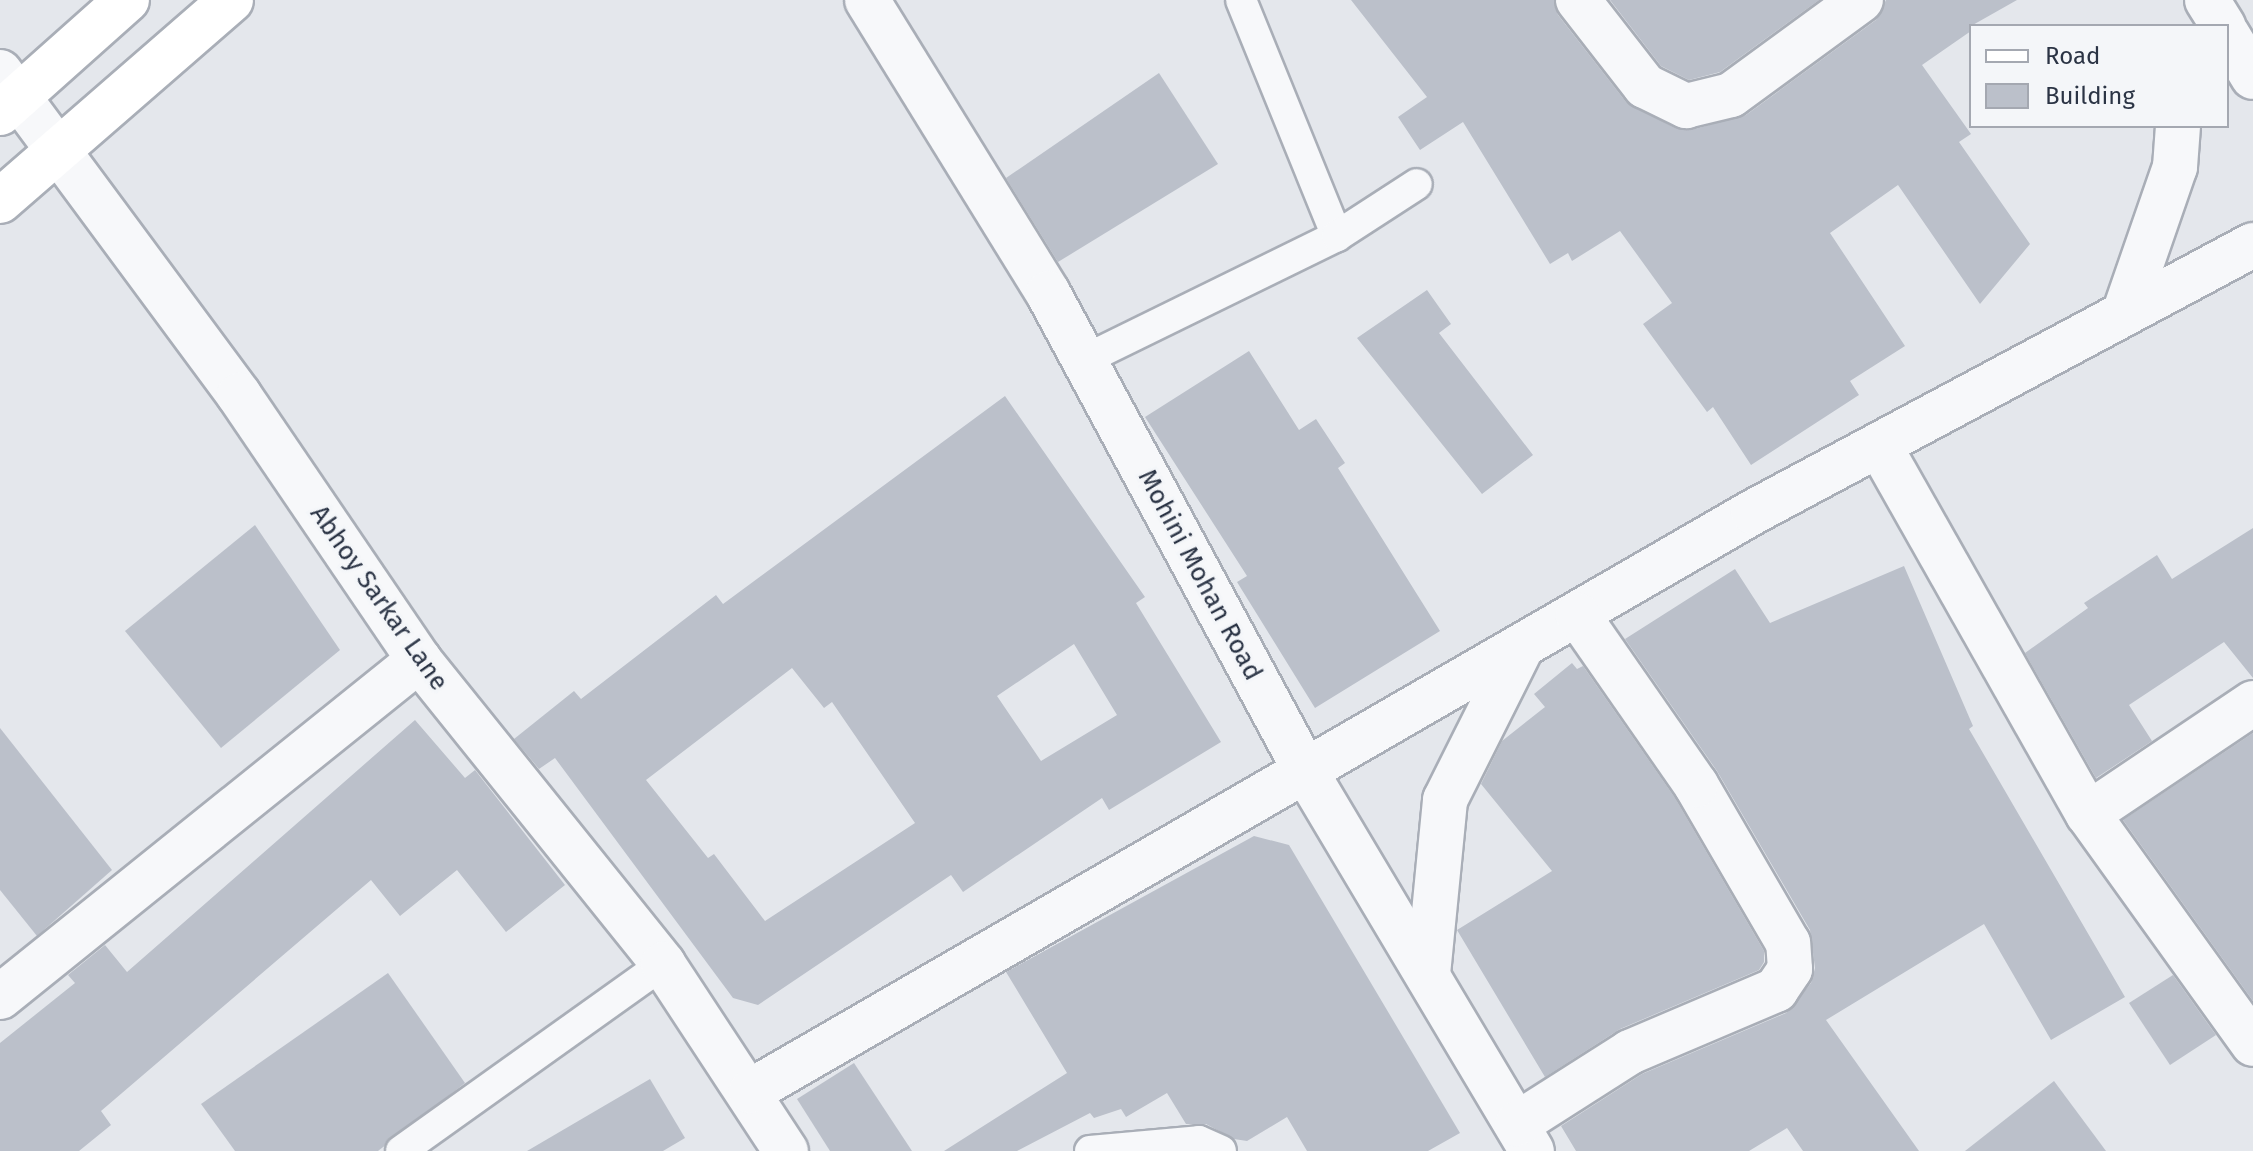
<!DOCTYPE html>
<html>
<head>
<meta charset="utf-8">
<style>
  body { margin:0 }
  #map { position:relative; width:2253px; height:1151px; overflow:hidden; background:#e4e7ec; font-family:"Fira Sans",sans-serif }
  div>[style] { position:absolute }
  .building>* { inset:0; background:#bbc0ca }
  .roads { filter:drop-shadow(2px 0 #a9aeb7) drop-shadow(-2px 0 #a9aeb7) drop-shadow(0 2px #a9aeb7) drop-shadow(0 -2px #a9aeb7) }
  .service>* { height:30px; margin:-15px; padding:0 15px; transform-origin:15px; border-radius:15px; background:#f7f8fa }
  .minor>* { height:44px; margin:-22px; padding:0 22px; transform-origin:22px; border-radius:22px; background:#f7f8fa }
  .primary>* { height:44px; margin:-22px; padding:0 22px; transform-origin:22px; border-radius:22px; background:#fff }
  span { translate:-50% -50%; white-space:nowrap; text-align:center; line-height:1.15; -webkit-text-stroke:6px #f4f6f9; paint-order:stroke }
  .street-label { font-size:26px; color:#2b3445 }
  .legend { position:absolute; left:1969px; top:24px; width:260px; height:104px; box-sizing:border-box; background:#f4f6f9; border:2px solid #a4a8b1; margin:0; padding:10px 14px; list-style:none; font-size:24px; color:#2b3445 }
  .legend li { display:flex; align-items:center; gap:16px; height:40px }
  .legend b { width:40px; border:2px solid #a4a8b1 }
</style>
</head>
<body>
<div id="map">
  <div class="building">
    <i style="clip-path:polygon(1351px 0,1554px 0,1558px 15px,1626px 102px,1675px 128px,1691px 130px,1746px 115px,1876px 20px,1886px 0,2017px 0,1971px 26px,1971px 31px,1922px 65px,1971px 134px,1959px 142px,2030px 244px,1980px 304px,1898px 185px,1830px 233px,1905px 346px,1850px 381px,1859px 395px,1751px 465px,1713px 407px,1707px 412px,1643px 324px,1672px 303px,1620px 231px,1572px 261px,1568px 253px,1550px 264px,1463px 122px,1420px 150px,1398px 117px,1427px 97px)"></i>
    <i style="clip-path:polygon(1610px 0,1819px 0,1720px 72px,1689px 80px,1661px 66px)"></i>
    <i style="clip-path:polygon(1159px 73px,1218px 164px,1058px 262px,1006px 178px)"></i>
    <i style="clip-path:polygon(1427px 290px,1451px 324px,1439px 333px,1533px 455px,1482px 494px,1357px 338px)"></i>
    <i style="clip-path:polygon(1249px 351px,1299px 430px,1316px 419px,1345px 463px,1338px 468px,1440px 631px,1315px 708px,1237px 582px,1247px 576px,1145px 417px)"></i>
    <i style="clip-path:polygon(evenodd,1005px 396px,1145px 597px,1136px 603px,1221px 742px,1109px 810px,1102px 798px,963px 892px,951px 875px,758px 1005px,733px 998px,555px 758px,539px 769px,514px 739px,574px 691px,581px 699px,716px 595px,723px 604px,1005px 396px,1074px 644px,1117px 715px,1041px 761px,997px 696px,1074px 644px,1005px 396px,792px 668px,824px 708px,832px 702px,915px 823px,765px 921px,714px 854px,708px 858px,646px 780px,792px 668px)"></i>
    <i style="clip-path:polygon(255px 525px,340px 650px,221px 748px,125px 631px)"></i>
    <i style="clip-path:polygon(2253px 528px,2253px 678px,2224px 642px,2129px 705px,2152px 741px,2096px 778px,2025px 653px,2088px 608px,2084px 603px,2157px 555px,2172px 579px)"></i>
    <i style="clip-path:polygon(1904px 566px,1973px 726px,1969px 729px,2125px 997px,2051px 1040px,1984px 924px,1826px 1020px,1919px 1151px,1803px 1151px,1787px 1128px,1749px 1151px,1576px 1151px,1561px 1126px,1642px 1074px,1786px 1013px,1811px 983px,1815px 968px,1810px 930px,1717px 771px,1625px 639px,1735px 569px,1770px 623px)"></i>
    <i style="clip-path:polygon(1572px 663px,1577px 669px,1583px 666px,1675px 798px,1764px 951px,1764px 962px,1759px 970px,1620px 1029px,1545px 1077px,1457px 930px,1552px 871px,1481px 784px,1502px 741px,1545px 707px,1534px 694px)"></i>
    <i style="clip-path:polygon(415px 720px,465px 778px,475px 770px,565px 885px,506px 932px,457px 870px,400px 916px,371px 880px,101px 1111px,111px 1125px,79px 1151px,0 1151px,0 1043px,75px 983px,68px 975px,105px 945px,127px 972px)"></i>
    <i style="clip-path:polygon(0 728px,112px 870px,37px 936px,0 890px)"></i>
    <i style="clip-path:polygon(2253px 733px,2253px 1001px,2123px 820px)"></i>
    <i style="clip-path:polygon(1254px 836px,1289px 845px,1460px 1133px,1428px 1151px,1307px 1151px,1287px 1117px,1247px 1141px,1234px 1139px,1206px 1124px,1186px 1124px,1167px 1093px,1126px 1117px,1121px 1109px,1094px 1118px,1090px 1113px,1017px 1151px,944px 1151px,1067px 1073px,1006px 972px)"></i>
    <i style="clip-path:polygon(388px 973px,465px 1083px,378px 1151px,235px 1151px,201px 1104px)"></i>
    <i style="clip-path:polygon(2173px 975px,2216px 1035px,2170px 1065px,2129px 1003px)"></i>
    <i style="clip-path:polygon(854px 1063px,912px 1151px,830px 1151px,797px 1099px)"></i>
    <i style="clip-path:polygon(650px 1079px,685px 1138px,663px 1151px,527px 1151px)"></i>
    <i style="clip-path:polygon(2054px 1081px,2106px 1151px,1965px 1151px)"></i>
  </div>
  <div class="roads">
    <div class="service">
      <i style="left:1241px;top:0;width:255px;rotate:67.9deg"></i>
      <i style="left:1084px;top:360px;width:282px;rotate:-26.1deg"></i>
      <i style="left:1337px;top:236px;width:95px;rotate:-33deg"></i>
      <i style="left:401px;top:1151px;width:322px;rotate:-35.5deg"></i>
      <i style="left:1090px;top:1151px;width:109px;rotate:-5.2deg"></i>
      <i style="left:1199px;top:1141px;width:24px;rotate:24deg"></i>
    </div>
    <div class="minor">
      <i style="left:867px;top:0;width:344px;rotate:58.3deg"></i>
      <i style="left:1048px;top:293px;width:544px;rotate:61.69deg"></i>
      <i style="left:1306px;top:772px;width:441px;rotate:59.2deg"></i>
      <i style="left:1578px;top:0;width:109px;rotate:52.1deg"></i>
      <i style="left:1645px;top:86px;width:46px;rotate:26deg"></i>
      <i style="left:1686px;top:106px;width:46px;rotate:-13.7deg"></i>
      <i style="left:1731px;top:95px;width:161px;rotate:-36.2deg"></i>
      <i style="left:2207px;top:0;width:31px;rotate:58deg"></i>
      <i style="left:2227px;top:34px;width:50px;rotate:58.8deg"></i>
      <i style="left:0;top:72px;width:402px;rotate:53.5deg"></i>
      <i style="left:239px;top:395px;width:320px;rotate:55.8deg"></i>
      <i style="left:419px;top:660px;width:390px;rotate:51.2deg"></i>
      <i style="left:663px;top:964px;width:224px;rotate:56.7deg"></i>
      <i style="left:2124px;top:314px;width:156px;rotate:-70.9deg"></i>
      <i style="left:2175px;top:167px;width:41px;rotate:-85.8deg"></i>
      <i style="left:1879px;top:445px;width:424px;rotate:60.5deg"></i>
      <i style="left:2088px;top:814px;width:283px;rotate:54.3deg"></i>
      <i style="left:2088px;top:814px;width:199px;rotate:-33.9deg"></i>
      <i style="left:1428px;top:974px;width:175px;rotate:-84.4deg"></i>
      <i style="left:1445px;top:800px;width:170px;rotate:-63.4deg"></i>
      <i style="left:0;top:997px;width:538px;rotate:-38.81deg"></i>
      <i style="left:751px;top:1091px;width:1157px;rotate:-30.02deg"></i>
      <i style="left:1753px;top:512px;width:567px;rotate:-28.1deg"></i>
      <i style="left:1517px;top:1124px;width:134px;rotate:-32.5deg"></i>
      <i style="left:1630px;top:1052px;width:159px;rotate:-23deg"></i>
      <i style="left:1776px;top:990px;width:25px;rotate:-56deg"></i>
      <i style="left:1790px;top:969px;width:26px;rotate:-94deg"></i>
      <i style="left:1788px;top:943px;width:183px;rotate:-120.2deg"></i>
      <i style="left:1696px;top:785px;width:207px;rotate:-124.8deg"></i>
    </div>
    <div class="primary">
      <i style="left:0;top:113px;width:170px;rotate:-41.7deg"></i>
      <i style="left:0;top:201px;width:306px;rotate:-41deg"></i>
    </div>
  </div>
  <div class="street-label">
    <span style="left:1200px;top:575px;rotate:62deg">Mohini Mohan Road</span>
    <span style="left:379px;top:598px;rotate:55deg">Abhoy Sarkar Lane</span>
  </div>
  <ul class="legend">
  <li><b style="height:10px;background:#fff"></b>Road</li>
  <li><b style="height:22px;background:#bbc0ca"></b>Building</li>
  </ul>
</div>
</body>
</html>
